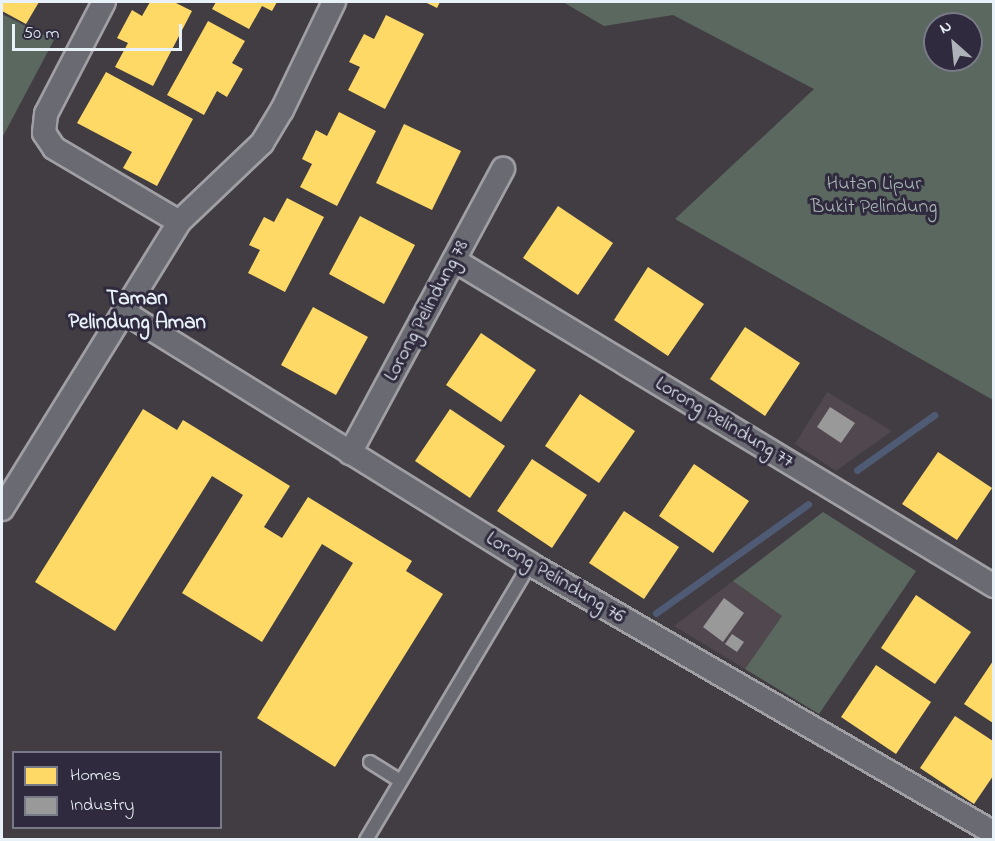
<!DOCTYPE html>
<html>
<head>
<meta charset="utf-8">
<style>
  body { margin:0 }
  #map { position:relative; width:995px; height:841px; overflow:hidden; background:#413d43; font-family:"Indie Flower",sans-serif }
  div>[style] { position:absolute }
  .built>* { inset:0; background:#51474f }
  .green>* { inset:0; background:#5b6860 }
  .homes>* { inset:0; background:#ffd966 }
  .industry>* { inset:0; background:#999 }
  .stream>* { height:7px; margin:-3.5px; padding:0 3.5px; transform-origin:3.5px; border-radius:3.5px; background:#4f5b74 }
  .roads { filter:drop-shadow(2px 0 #a09fa4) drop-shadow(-2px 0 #a09fa4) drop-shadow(0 2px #a09fa4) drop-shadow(0 -2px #a09fa4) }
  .service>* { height:12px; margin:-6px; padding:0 6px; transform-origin:6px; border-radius:6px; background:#6a6b72 }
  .minor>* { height:22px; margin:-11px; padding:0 11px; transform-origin:11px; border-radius:11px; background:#6a6b72 }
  span { translate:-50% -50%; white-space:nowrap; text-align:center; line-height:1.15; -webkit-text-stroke:6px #2f2a3d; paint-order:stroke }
  .park-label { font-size:20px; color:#aab6b6 }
  .street-label { font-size:20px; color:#e8f1f8 }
  .neighbourhood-label { font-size:21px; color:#e8f1f8; font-weight:700 }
  .frame { position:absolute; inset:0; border:3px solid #e8f1f8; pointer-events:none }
  .legend { position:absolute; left:12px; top:751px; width:210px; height:78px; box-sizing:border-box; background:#2f2a3d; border:2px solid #797a88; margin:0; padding:8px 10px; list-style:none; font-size:18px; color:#e8f1f8 }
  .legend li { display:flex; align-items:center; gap:12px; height:30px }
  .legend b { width:30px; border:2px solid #797a88 }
  .north { position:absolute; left:923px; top:12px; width:60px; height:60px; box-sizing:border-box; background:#2f2a3d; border:2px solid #797a88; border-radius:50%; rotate:333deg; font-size:16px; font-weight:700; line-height:24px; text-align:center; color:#e8f1f8 }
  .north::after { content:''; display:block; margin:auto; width:21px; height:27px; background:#aeb2b9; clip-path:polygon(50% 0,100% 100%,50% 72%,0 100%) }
  .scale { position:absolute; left:12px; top:24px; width:170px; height:27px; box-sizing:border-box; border:3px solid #e8f1f8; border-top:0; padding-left:8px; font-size:18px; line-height:21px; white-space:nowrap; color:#e8f1f8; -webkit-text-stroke:4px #2f2a3d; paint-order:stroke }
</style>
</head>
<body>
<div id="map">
  <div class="built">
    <i style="clip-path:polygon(827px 392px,892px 431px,836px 471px,795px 444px)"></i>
    <i style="clip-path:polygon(733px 581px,782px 616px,745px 669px,674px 626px)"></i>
  </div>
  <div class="green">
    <i style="clip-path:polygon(evenodd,563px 2px,993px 2px,993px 400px,675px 219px,814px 89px,673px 15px,604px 26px,563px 2px,935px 24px,971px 24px,971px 60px,935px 60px,935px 24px)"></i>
    <i style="clip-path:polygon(2px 14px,54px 40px,2px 138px)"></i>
    <i style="clip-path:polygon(823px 512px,916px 571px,819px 714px,745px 669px,782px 616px,733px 581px)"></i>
  </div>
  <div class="homes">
    <i style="clip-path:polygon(2px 2px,39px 2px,26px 24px,2px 11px)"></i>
    <i style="clip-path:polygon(150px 2px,174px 2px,192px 11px,153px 86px,115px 67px,128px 43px,117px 38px,132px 10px,142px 16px)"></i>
    <i style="clip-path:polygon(216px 2px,277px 2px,272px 11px,262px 6px,249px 29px,212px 9px)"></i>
    <i style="clip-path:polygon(425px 2px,440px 2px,437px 8px)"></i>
    <i style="clip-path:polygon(386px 15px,424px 34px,385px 109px,348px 90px,360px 67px,349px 62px,364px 34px,374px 39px)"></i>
    <i style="clip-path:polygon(208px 21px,245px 41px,232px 63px,243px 69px,227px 97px,217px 91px,204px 115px,167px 95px)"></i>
    <i style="clip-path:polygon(106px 72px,193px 119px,157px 186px,123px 168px,132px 152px,77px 123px)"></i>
    <i style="clip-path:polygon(339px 112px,376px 131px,337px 206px,300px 187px,312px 164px,302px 159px,316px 130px,327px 136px)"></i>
    <i style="clip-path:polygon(404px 124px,461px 151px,432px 210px,376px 183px)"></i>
    <i style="clip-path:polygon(287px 198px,324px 217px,285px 292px,248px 273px,260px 250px,249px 245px,264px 217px,274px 222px)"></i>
    <i style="clip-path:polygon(558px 206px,613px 243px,578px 295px,523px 258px)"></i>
    <i style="clip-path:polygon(360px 216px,415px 245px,384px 304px,329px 274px)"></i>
    <i style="clip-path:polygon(648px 267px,704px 304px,668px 356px,614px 320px)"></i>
    <i style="clip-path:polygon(313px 307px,368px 337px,336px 395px,281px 365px)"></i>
    <i style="clip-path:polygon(745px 327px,800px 363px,765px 416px,710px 379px)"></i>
    <i style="clip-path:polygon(481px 333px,536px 370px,501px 422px,446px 385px)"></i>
    <i style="clip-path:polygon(580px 394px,635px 431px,599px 483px,545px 446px)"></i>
    <i style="clip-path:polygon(143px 409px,177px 430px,183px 420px,290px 486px,264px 527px,282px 538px,308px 497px,412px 561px,406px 571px,443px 594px,335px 767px,257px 718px,353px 563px,322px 544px,262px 642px,182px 593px,243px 495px,212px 476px,115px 631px,35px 582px)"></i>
    <i style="clip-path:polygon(450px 409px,505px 446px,470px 498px,415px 461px)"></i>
    <i style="clip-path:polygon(938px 452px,992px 488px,957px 540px,902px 504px)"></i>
    <i style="clip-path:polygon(532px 459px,587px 495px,552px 548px,497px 511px)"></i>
    <i style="clip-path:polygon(694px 464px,749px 501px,713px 553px,659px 516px)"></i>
    <i style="clip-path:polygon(624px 511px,679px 547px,644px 599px,589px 563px)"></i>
    <i style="clip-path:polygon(916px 595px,971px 632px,935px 684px,881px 648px)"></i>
    <i style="clip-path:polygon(993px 661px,993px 723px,964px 704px)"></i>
    <i style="clip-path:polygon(876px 665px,931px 702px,896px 754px,841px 717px)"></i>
    <i style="clip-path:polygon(955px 716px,993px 741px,993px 776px,974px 804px,920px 768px)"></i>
  </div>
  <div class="industry">
    <i style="clip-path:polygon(830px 407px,855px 423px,841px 443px,817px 427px)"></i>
    <i style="clip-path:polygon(724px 598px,744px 613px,723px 642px,703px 627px)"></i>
    <i style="clip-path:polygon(732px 634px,744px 642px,737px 652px,725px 644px)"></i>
  </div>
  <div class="stream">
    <i style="left:857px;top:470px;width:95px;rotate:-35.5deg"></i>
    <i style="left:656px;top:613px;width:187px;rotate:-35.6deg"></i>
  </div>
  <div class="roads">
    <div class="service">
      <i style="left:370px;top:762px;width:36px;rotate:32deg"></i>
      <i style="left:366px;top:840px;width:321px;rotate:-59.3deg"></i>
    </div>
    <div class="minor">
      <i style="left:104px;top:2px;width:126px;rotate:117.4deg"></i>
      <i style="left:46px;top:114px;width:19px;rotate:96deg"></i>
      <i style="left:44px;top:133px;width:18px;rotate:56deg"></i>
      <i style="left:54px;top:148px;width:145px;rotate:30.6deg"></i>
      <i style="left:454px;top:260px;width:631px;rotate:31.12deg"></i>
      <i style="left:124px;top:312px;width:478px;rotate:31.8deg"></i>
      <i style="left:530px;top:564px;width:536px;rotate:30.1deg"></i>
      <i style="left:350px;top:453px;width:323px;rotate:-61.7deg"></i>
      <i style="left:2px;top:509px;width:337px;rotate:-58.3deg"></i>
      <i style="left:179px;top:222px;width:115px;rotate:-43.6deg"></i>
      <i style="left:262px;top:143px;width:39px;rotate:-59deg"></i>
      <i style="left:282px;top:110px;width:120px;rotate:-64.3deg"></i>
    </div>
  </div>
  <div class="park-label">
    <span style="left:874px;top:196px">Hutan Lipur<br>Bukit Pelindung</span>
  </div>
  <div class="street-label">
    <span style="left:427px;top:311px;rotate:-62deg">Lorong Pelindung 78</span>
    <span style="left:724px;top:423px;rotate:31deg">Lorong Pelindung 77</span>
    <span style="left:555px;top:578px;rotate:31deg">Lorong Pelindung 76</span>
  </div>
  <div class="neighbourhood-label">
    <span style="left:137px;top:311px">Taman<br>Pelindung Aman</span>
  </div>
  <div class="frame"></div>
  <ul class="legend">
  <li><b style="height:16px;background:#ffd966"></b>Homes</li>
  <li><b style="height:16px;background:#999"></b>Industry</li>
  </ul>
  <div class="north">N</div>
  <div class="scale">50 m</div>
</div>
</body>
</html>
